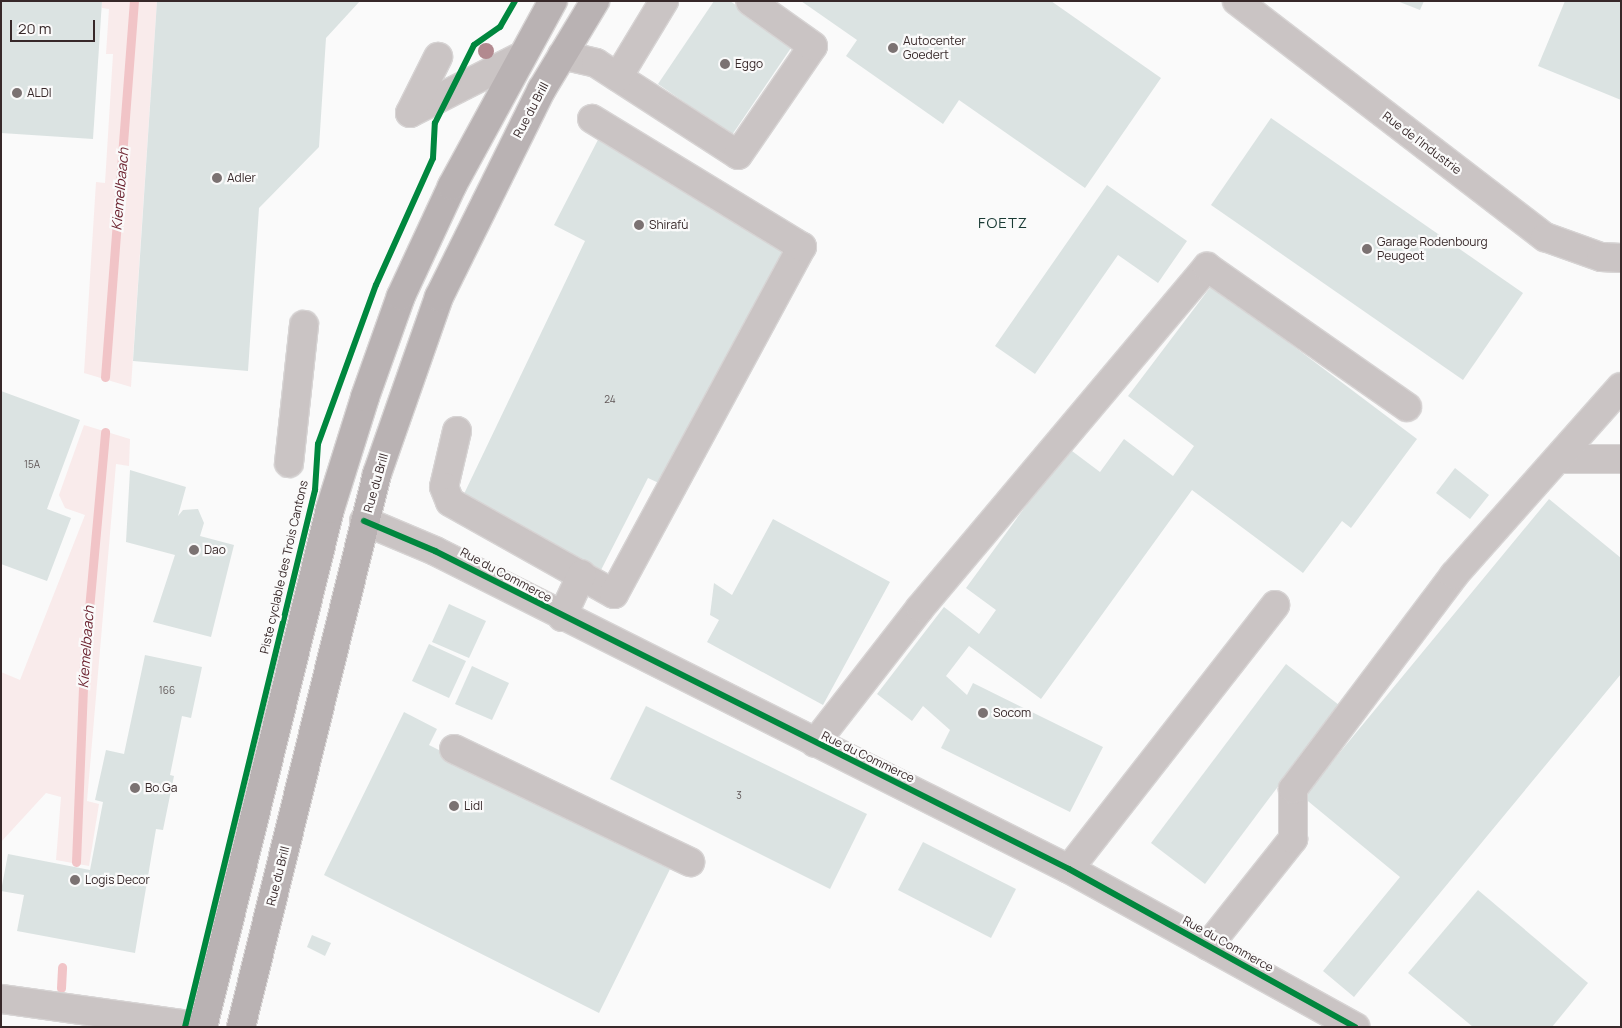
<!DOCTYPE html>
<html>
<head>
<meta charset="utf-8">
<style>
  body { margin:0 }
  #map { position:relative; width:1622px; height:1028px; overflow:hidden; background:#fafafa; font-family:Manrope,sans-serif }
  div>[style] { position:absolute }
  .green>* { inset:0; background:#f9ebeb }
  .stream>* { height:9px; margin:-4.5px; padding:0 4.5px; transform-origin:4.5px; border-radius:4.5px; background:#f1c4c7 }
  .building>* { inset:0; background:#dbe3e2 }
  .roads { filter:drop-shadow(1px 0 #d7d4d4) drop-shadow(-1px 0 #d7d4d4) drop-shadow(0 1px #d7d4d4) drop-shadow(0 -1px #d7d4d4) }
  .minor>* { height:28px; margin:-14px; padding:0 14px; transform-origin:14px; border-radius:14px; background:#cac4c4 }
  .major>* { height:28px; margin:-14px; padding:0 14px; transform-origin:14px; border-radius:14px; background:#b9b2b3 }
  .cycleway>* { height:6px; margin:-3px; padding:0 3px; transform-origin:3px; border-radius:3px; background:#00873e }
  .trees>* { width:16px; height:16px; margin:-8px; border-radius:50%; background:#b2898f }
  .dots>* { width:14px; height:14px; translate:-50% -50%; box-sizing:border-box; border:2px solid #fafafa; border-radius:50% }
  span { translate:-50% -50%; white-space:nowrap; text-align:center; line-height:1.15; -webkit-text-stroke:4.5px #fafafa; paint-order:stroke }
  .number-label { font-size:10px; color:#605757 }
  .number-label span { -webkit-text-stroke-width:0 }
  .poi-label { font-size:12px; color:#372829 }
  .left { translate:0 -50%; text-align:left }
  .street-label { font-size:12px; color:#372829 }
  .water-label { font-size:14px; color:#691f2c; font-style:italic }
  .quarter-label { font-size:15px; color:#193a34; letter-spacing:1px }
  .frame { position:absolute; inset:0; border:2px solid #372829; pointer-events:none }
  .scale { position:absolute; left:10px; top:20px; width:85px; height:22px; box-sizing:border-box; border:2px solid #372829; border-top:0; padding-left:6px; font-size:15px; line-height:18px; white-space:nowrap; color:#372829; -webkit-text-stroke:4px #fafafa; paint-order:stroke }
</style>
</head>
<body>
<div id="map">
  <div class="green">
    <i style="clip-path:polygon(102px 1px,157px 1px,131px 387px,84px 373px,96px 182px,105px 183px,113px 54px,106px 54px,109px 9px,102px 8px)"></i>
    <i style="clip-path:polygon(84px 425px,130px 439px,129px 466px,116px 464px,87px 801px,99px 804px,89px 866px,56px 860px,61px 797px,46px 793px,1px 842px,1px 672px,20px 680px,85px 515px,65px 508px,59px 495px)"></i>
  </div>
  <div class="stream">
    <i style="left:105px;top:377px;width:377px;rotate:-85.6deg"></i>
    <i style="left:76px;top:862px;width:198px;rotate:-87.7deg"></i>
    <i style="left:84px;top:664px;width:233px;rotate:-84.8deg"></i>
    <i style="left:61px;top:988px;width:21px;rotate:-87deg"></i>
  </div>
  <div class="building">
    <i style="clip-path:polygon(1px 1px,102px 1px,93px 139px,1px 133px)"></i>
    <i style="clip-path:polygon(157px 1px,360px 1px,326px 38px,319px 147px,259px 208px,248px 371px,133px 361px)"></i>
    <i style="clip-path:polygon(714px 1px,730px 1px,793px 45px,732px 135px,658px 84px)"></i>
    <i style="clip-path:polygon(801px 1px,1051px 1px,1161px 78px,1085px 188px,959px 100px,943px 124px,846px 56px,857px 40px)"></i>
    <i style="clip-path:polygon(1397px 1px,1424px 1px,1420px 10px)"></i>
    <i style="clip-path:polygon(1565px 1px,1621px 1px,1621px 100px,1538px 66px)"></i>
    <i style="clip-path:polygon(1271px 118px,1523px 293px,1463px 380px,1211px 205px)"></i>
    <i style="clip-path:polygon(602px 132px,793px 251px,665px 486px,648px 478px,600px 572px,463px 496px,585px 241px,554px 225px)"></i>
    <i style="clip-path:polygon(1107px 185px,1187px 241px,1158px 283px,1118px 255px,1035px 374px,995px 346px)"></i>
    <i style="clip-path:polygon(1212px 285px,1417px 439px,1351px 528px,1342px 521px,1303px 573px,1192px 490px,1041px 699px,969px 646px,946px 676px,967px 695px,973px 683px,1103px 747px,1070px 812px,941px 748px,950px 730px,923px 706px,912px 721px,877px 694px,944px 607px,979px 634px,996px 610px,966px 588px,1068px 448px,1100px 472px,1124px 439px,1173px 476px,1194px 446px,1128px 396px)"></i>
    <i style="clip-path:polygon(1px 391px,80px 420px,47px 509px,71px 518px,47px 581px,1px 564px)"></i>
    <i style="clip-path:polygon(1455px 468px,1489px 495px,1470px 519px,1436px 493px)"></i>
    <i style="clip-path:polygon(130px 470px,186px 487px,178px 516px,183px 510px,198px 509px,204px 523px,200px 536px,234px 545px,211px 637px,153px 622px,175px 555px,126px 542px)"></i>
    <i style="clip-path:polygon(1549px 499px,1621px 558px,1621px 674px,1354px 997px,1323px 971px,1400px 877px,1303px 797px)"></i>
    <i style="clip-path:polygon(773px 519px,890px 582px,823px 705px,707px 642px,719px 620px,710px 615px,714px 583px,732px 595px)"></i>
    <i style="clip-path:polygon(449px 604px,486px 621px,469px 658px,432px 642px)"></i>
    <i style="clip-path:polygon(429px 644px,466px 661px,449px 698px,412px 681px)"></i>
    <i style="clip-path:polygon(145px 655px,202px 667px,191px 718px,182px 716px,170px 775px,174px 776px,163px 830px,156px 829px,135px 953px,17px 931px,24px 895px,1px 891px,8px 854px,90px 870px,103px 802px,95px 800px,106px 750px,124px 754px)"></i>
    <i style="clip-path:polygon(1286px 664px,1339px 705px,1205px 884px,1151px 843px)"></i>
    <i style="clip-path:polygon(472px 666px,509px 683px,492px 720px,455px 704px)"></i>
    <i style="clip-path:polygon(646px 706px,867px 814px,830px 889px,610px 779px)"></i>
    <i style="clip-path:polygon(404px 712px,437px 729px,429px 745px,671px 867px,599px 1013px,324px 875px)"></i>
    <i style="clip-path:polygon(923px 842px,1016px 889px,991px 938px,898px 890px)"></i>
    <i style="clip-path:polygon(1478px 890px,1588px 983px,1552px 1027px,1473px 1027px,1408px 973px)"></i>
    <i style="clip-path:polygon(312px 935px,331px 943px,325px 956px,307px 947px)"></i>
  </div>
  <div class="roads">
    <div class="minor">
      <i style="left:1237px;top:1px;width:388px;rotate:37.5deg"></i>
      <i style="left:1545px;top:237px;width:59px;rotate:19.7deg"></i>
      <i style="left:1601px;top:257px;width:20px;rotate:3deg"></i>
      <i style="left:562px;top:55px;width:35px;rotate:13deg"></i>
      <i style="left:596px;top:63px;width:169px;rotate:32.9deg"></i>
      <i style="left:738px;top:155px;width:132px;rotate:-55.5deg"></i>
      <i style="left:813px;top:46px;width:77px;rotate:-144.5deg"></i>
      <i style="left:618px;top:77px;width:89px;rotate:-58.8deg"></i>
      <i style="left:410px;top:113px;width:121px;rotate:-27deg"></i>
      <i style="left:410px;top:113px;width:63px;rotate:-63.4deg"></i>
      <i style="left:457px;top:431px;width:57px;rotate:103.1deg"></i>
      <i style="left:444px;top:487px;width:16px;rotate:68deg"></i>
      <i style="left:450px;top:502px;width:188px;rotate:29.3deg"></i>
      <i style="left:614px;top:594px;width:395px;rotate:-61.6deg"></i>
      <i style="left:802px;top:247px;width:246px;rotate:-148.6deg"></i>
      <i style="left:1561px;top:459px;width:60px"></i>
      <i style="left:289px;top:463px;width:139px;rotate:-83.8deg"></i>
      <i style="left:364px;top:521px;width:77px;rotate:22.9deg"></i>
      <i style="left:435px;top:551px;width:709px;rotate:26.64deg"></i>
      <i style="left:1069px;top:869px;width:327px;rotate:28.9deg"></i>
      <i style="left:562px;top:617px;width:47px;rotate:-65.1deg"></i>
      <i style="left:815px;top:743px;width:171px;rotate:-52.1deg"></i>
      <i style="left:920px;top:608px;width:446px;rotate:-49.9deg"></i>
      <i style="left:1207px;top:267px;width:244px;rotate:35deg"></i>
      <i style="left:454px;top:749px;width:262px;rotate:25.6deg"></i>
      <i style="left:1069px;top:869px;width:335px;rotate:-52deg"></i>
      <i style="left:1208px;top:946px;width:137px;rotate:-51.5deg"></i>
      <i style="left:1293px;top:839px;width:50px;rotate:-90deg"></i>
      <i style="left:1293px;top:789px;width:268px;rotate:-53deg"></i>
      <i style="left:1454px;top:575px;width:251px;rotate:-48.4deg"></i>
      <i style="left:1px;top:999px;width:204px;rotate:7.9deg"></i>
    </div>
    <div class="major">
      <i style="left:203px;top:1027px;width:533px;rotate:-76.22deg"></i>
      <i style="left:330px;top:509px;width:117px;rotate:-72.6deg"></i>
      <i style="left:365px;top:397px;width:107px;rotate:-70.4deg"></i>
      <i style="left:401px;top:296px;width:121px;rotate:-65.1deg"></i>
      <i style="left:452px;top:186px;width:211px;rotate:-61.4deg"></i>
      <i style="left:241px;top:1027px;width:569px;rotate:-76.18deg"></i>
      <i style="left:377px;top:474px;width:188px;rotate:-70.7deg"></i>
      <i style="left:439px;top:297px;width:232px;rotate:-63.7deg"></i>
      <i style="left:542px;top:89px;width:103px;rotate:-58.9deg"></i>
    </div>
  </div>
  <div class="cycleway">
    <i style="left:364px;top:521px;width:77px;rotate:22.9deg"></i>
    <i style="left:435px;top:551px;width:709px;rotate:26.64deg"></i>
    <i style="left:1069px;top:869px;width:327px;rotate:28.9deg"></i>
    <i style="left:185px;top:1027px;width:553px;rotate:-76.39deg"></i>
    <i style="left:315px;top:490px;width:46px;rotate:-86.3deg"></i>
    <i style="left:318px;top:444px;width:169px;rotate:-70deg"></i>
    <i style="left:376px;top:285px;width:139px;rotate:-65.8deg"></i>
    <i style="left:433px;top:158px;width:35px;rotate:-87deg"></i>
    <i style="left:435px;top:123px;width:87px;rotate:-63.4deg"></i>
    <i style="left:474px;top:45px;width:32px;rotate:-35deg"></i>
    <i style="left:500px;top:27px;width:30px;rotate:-60deg"></i>
  </div>
  <div class="trees">
    <i style="left:486px;top:51px"></i>
  </div>
  <div class="dots">
    <i style="left:893px;top:48px;background:#7b7272"></i>
    <i style="left:725px;top:64px;background:#7b7272"></i>
    <i style="left:17px;top:93px;background:#7b7272"></i>
    <i style="left:217px;top:178px;background:#7b7272"></i>
    <i style="left:639px;top:225px;background:#7b7272"></i>
    <i style="left:1367px;top:249px;background:#7b7272"></i>
    <i style="left:194px;top:550px;background:#7b7272"></i>
    <i style="left:983px;top:713px;background:#7b7272"></i>
    <i style="left:135px;top:788px;background:#7b7272"></i>
    <i style="left:454px;top:806px;background:#7b7272"></i>
    <i style="left:75px;top:880px;background:#7b7272"></i>
  </div>
  <div class="number-label">
    <span style="left:610px;top:400px">24</span>
    <span style="left:32px;top:465px">15A</span>
    <span style="left:167px;top:691px">166</span>
    <span style="left:739px;top:796px">3</span>
  </div>
  <div class="poi-label">
    <span class="left" style="left:903px;top:48px">Autocenter<br>Goedert</span>
    <span class="left" style="left:735px;top:64px">Eggo</span>
    <span class="left" style="left:27px;top:93px">ALDI</span>
    <span class="left" style="left:227px;top:178px">Adler</span>
    <span class="left" style="left:649px;top:225px">Shirafù</span>
    <span class="left" style="left:1377px;top:249px">Garage Rodenbourg<br>Peugeot</span>
    <span class="left" style="left:204px;top:550px">Dao</span>
    <span class="left" style="left:993px;top:713px">Socom</span>
    <span class="left" style="left:145px;top:788px">Bo.Ga</span>
    <span class="left" style="left:464px;top:806px">Lidl</span>
    <span class="left" style="left:85px;top:880px">Logis Decor</span>
  </div>
  <div class="street-label">
    <span style="left:531px;top:110px;rotate:-62deg">Rue du Brill</span>
    <span style="left:1422px;top:143px;rotate:37deg">Rue de l'Industrie</span>
    <span style="left:376px;top:483px;rotate:-74deg">Rue du Brill</span>
    <span style="left:284px;top:567px;rotate:-77deg">Piste cyclable des Trois Cantons</span>
    <span style="left:506px;top:575px;rotate:28deg">Rue du Commerce</span>
    <span style="left:868px;top:757px;rotate:26deg">Rue du Commerce</span>
    <span style="left:278px;top:876px;rotate:-76deg">Rue du Brill</span>
    <span style="left:1228px;top:944px;rotate:29deg">Rue du Commerce</span>
  </div>
  <div class="water-label">
    <span style="left:120px;top:189px;rotate:-85deg">Kiemelbaach</span>
    <span style="left:86px;top:647px;rotate:-86deg">Kiemelbaach</span>
  </div>
  <div class="quarter-label">
    <span style="left:1003px;top:223px">FOETZ</span>
  </div>
  <div class="frame"></div>
  <div class="scale">20 m</div>
</div>
</body>
</html>
